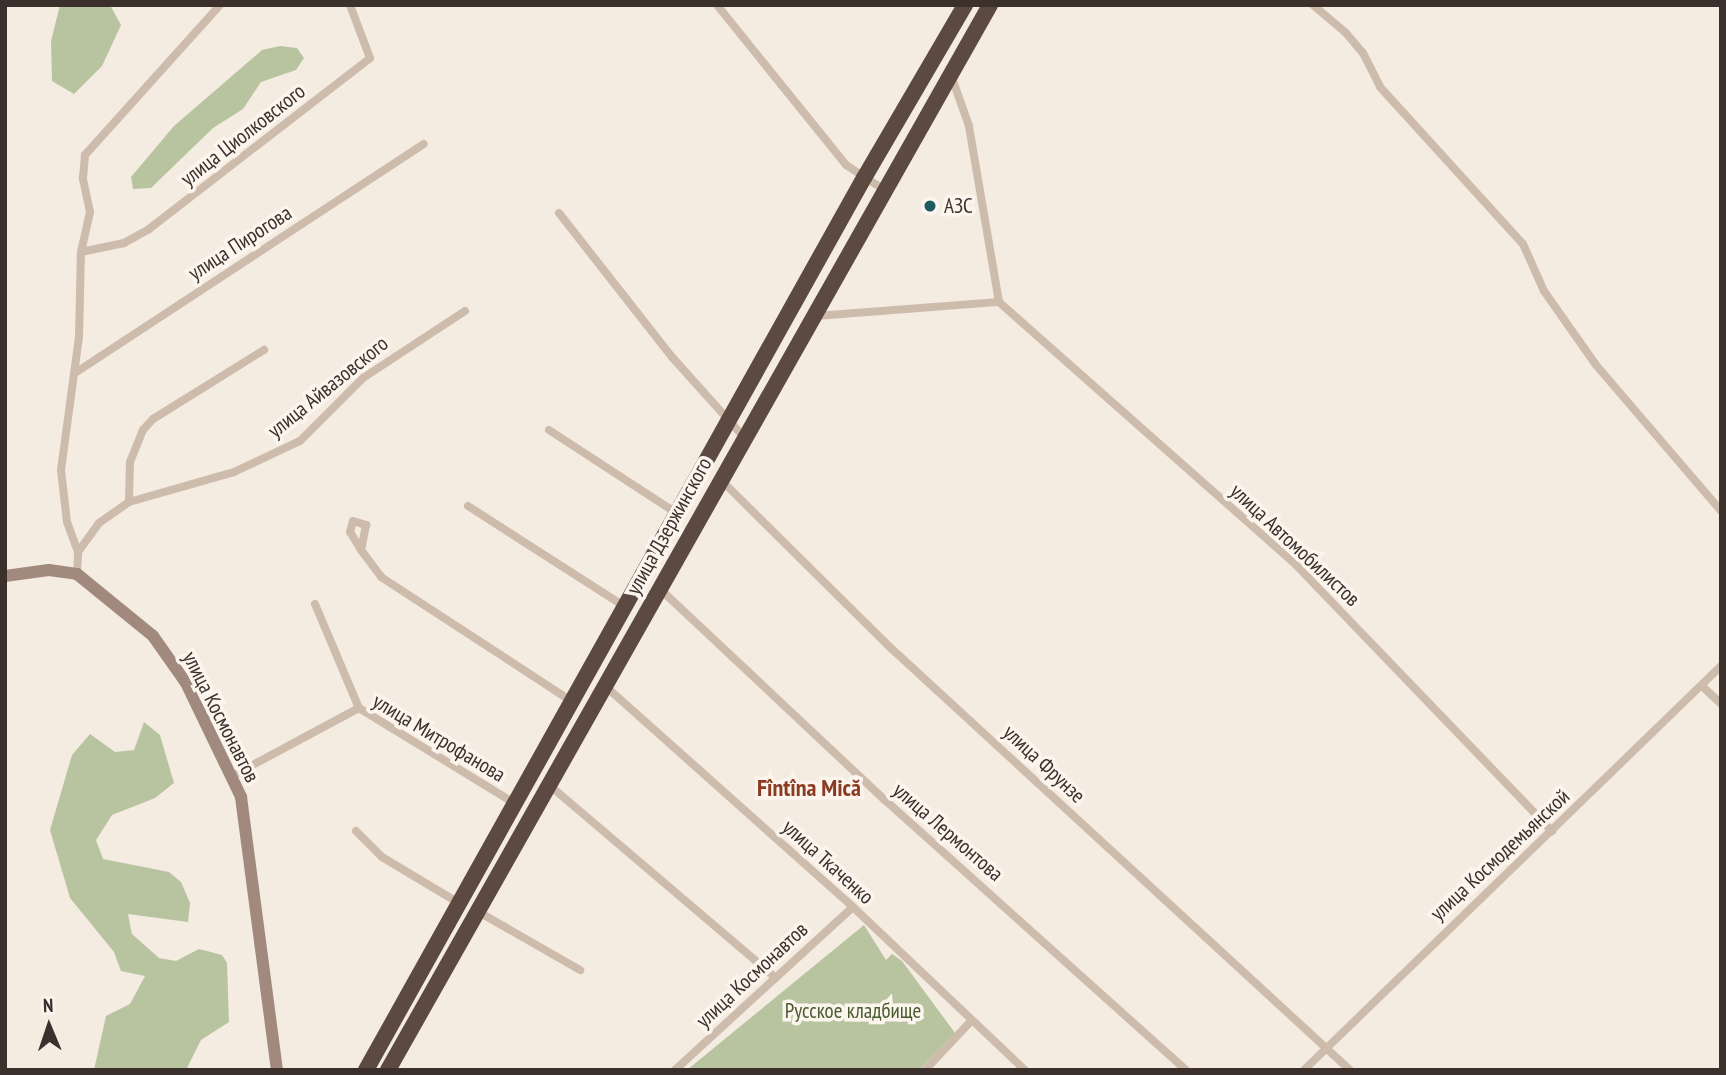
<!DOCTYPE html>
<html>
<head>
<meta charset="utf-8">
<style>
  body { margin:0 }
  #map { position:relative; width:1726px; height:1075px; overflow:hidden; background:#f4ebe1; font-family:"PT Sans Narrow",sans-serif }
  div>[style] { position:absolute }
  .green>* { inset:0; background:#b8c4a0 }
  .street>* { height:8px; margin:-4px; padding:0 4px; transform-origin:4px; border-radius:4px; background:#cdbbac }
  .secondary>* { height:12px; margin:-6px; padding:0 6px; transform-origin:6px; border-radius:6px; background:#a18a7d }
  .highway>* { height:16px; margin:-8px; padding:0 8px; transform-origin:8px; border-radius:8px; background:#5c4a42 }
  .dots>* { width:19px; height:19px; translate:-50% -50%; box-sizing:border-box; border:4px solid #fbf5ee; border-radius:50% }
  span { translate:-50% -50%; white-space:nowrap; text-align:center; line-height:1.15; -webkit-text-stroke:7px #fbf5ee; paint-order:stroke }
  .street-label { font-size:21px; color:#3b302b }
  .poi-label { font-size:21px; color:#3b302b }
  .left { translate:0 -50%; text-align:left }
  .park-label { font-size:21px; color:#4a5a2e }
  .quarter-label { font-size:24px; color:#8c3b22; font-weight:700 }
  .frame { position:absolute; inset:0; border:7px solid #3b302b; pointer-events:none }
  .north { position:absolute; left:14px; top:991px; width:70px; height:70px; -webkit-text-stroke:5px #fbf5ee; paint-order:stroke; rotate:358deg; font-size:19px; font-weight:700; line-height:28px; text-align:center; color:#3b302b }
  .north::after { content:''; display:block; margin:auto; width:24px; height:32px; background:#3b302b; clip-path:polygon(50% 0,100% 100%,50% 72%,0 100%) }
</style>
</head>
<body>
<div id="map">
  <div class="green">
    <i style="clip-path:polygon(60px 5px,110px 5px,121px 25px,102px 66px,74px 94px,52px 81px,51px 41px)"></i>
    <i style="clip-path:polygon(280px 46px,297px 48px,304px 58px,296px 70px,261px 82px,243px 109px,213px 128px,151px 188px,133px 189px,131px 177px,174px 126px,262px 50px)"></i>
    <i style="clip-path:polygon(144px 722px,160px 735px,174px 783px,155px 798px,112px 815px,96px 840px,103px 859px,169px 872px,181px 882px,190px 903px,188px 922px,128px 914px,132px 934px,159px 958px,176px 961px,199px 949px,222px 955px,227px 963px,229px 1022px,201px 1040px,186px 1070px,94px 1070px,106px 1016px,130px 1004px,145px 976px,121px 971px,114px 952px,70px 898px,50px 830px,72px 755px,90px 734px,115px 752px,134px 750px)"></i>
    <i style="clip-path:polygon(864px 925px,886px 960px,892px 954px,902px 961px,955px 1033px,919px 1070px,687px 1070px)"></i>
  </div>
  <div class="street">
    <i style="left:717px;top:5px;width:206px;rotate:51.1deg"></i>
    <i style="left:846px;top:165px;width:44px;rotate:33deg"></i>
    <i style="left:1313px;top:5px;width:43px;rotate:40.3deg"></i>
    <i style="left:1346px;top:33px;width:26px;rotate:50deg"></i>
    <i style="left:1363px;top:53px;width:38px;rotate:63deg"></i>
    <i style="left:1380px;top:87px;width:212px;rotate:47.7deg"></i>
    <i style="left:1523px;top:244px;width:51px;rotate:65.9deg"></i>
    <i style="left:1544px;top:291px;width:90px;rotate:54.9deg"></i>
    <i style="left:1596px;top:365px;width:192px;rotate:49.4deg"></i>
    <i style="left:559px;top:213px;width:183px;rotate:51.9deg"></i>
    <i style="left:672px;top:357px;width:106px;rotate:48.1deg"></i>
    <i style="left:81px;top:252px;width:44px;rotate:-11.8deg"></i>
    <i style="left:124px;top:243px;width:29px;rotate:-29deg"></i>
    <i style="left:149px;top:229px;width:279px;rotate:-37.7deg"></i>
    <i style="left:370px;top:58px;width:57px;rotate:-110.7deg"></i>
    <i style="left:999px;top:302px;width:398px;rotate:41.5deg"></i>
    <i style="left:1297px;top:566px;width:368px;rotate:46.1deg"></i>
    <i style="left:816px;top:316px;width:184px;rotate:-4.4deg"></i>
    <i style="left:999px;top:302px;width:179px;rotate:-99.7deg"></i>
    <i style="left:969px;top:126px;width:54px;rotate:-109.4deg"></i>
    <i style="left:75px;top:373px;width:417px;rotate:-33.3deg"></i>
    <i style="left:549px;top:430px;width:154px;rotate:33.1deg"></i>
    <i style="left:722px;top:481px;width:239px;rotate:44.7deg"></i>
    <i style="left:892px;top:649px;width:622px;rotate:42.59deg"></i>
    <i style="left:129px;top:502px;width:40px;rotate:-88.6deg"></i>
    <i style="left:130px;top:462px;width:35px;rotate:-68deg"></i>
    <i style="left:143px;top:430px;width:15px;rotate:-48deg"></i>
    <i style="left:153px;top:419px;width:131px;rotate:-31.9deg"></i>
    <i style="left:468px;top:506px;width:185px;rotate:32.7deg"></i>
    <i style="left:361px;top:550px;width:21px;rotate:-121deg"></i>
    <i style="left:350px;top:532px;width:11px;rotate:-75deg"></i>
    <i style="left:353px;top:521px;width:14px;rotate:17deg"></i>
    <i style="left:366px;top:525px;width:25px;rotate:101deg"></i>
    <i style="left:361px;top:550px;width:34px;rotate:53deg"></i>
    <i style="left:381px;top:577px;width:229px;rotate:33.1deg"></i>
    <i style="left:78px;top:552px;width:36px;rotate:-54deg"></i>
    <i style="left:99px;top:523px;width:37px;rotate:-35deg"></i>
    <i style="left:129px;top:502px;width:109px;rotate:-15.9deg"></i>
    <i style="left:234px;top:472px;width:73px;rotate:-25.2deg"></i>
    <i style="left:300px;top:441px;width:89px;rotate:-45deg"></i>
    <i style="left:363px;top:378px;width:122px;rotate:-33.3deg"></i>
    <i style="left:77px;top:574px;width:22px;rotate:-87deg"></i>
    <i style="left:78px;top:552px;width:32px;rotate:-110deg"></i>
    <i style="left:67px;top:522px;width:52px;rotate:-96.6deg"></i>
    <i style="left:61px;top:470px;width:134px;rotate:-82.3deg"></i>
    <i style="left:79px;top:337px;width:85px;rotate:-88.7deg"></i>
    <i style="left:81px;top:252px;width:41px;rotate:-77.3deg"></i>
    <i style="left:90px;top:212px;width:35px;rotate:-102deg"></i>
    <i style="left:83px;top:178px;width:23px;rotate:-85deg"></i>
    <i style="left:85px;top:155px;width:202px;rotate:-48deg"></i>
    <i style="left:659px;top:588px;width:310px;rotate:43.2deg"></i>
    <i style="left:885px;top:800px;width:404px;rotate:41.9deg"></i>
    <i style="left:315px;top:604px;width:113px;rotate:67.1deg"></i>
    <i style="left:604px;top:685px;width:334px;rotate:41.7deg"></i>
    <i style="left:853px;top:907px;width:237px;rotate:43.5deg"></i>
    <i style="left:1702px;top:686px;width:26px;rotate:43deg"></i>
    <i style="left:234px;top:775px;width:142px;rotate:-28.2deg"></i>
    <i style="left:359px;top:708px;width:182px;rotate:31.5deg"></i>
    <i style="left:548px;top:784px;width:299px;rotate:40.4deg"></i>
    <i style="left:356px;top:831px;width:37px;rotate:45deg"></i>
    <i style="left:382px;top:857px;width:90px;rotate:30.9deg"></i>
    <i style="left:477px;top:911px;width:119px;rotate:29.8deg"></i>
    <i style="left:675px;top:1070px;width:241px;rotate:-42.5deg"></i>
    <i style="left:925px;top:1070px;width:67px;rotate:-46.8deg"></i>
    <i style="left:1304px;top:1070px;width:581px;rotate:-44.09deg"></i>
  </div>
  <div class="secondary">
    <i style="left:5px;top:576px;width:44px;rotate:-7.8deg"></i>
    <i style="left:49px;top:570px;width:28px;rotate:8deg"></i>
    <i style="left:77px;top:574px;width:98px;rotate:39.2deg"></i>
    <i style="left:153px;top:636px;width:57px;rotate:54.9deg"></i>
    <i style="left:186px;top:683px;width:127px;rotate:64.2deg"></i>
    <i style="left:241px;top:797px;width:275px;rotate:82.5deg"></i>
  </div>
  <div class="highway">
    <i style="left:366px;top:1070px;width:1022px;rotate:-60.83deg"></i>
    <i style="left:864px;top:178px;width:200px;rotate:-59.7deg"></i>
    <i style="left:388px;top:1070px;width:1223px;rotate:-60.52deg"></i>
  </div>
  <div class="dots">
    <i style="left:930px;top:206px;background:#1f5a5e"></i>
  </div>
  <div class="street-label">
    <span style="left:243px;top:135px;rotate:-38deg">улица Циолковского</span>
    <span style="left:240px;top:243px;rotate:-33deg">улица Пирогова</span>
    <span style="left:328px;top:387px;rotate:-39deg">улица Айвазовского</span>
    <span style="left:669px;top:526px;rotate:-61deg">улица Дзержинского</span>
    <span style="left:1295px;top:545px;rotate:43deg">улица Автомобилистов</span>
    <span style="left:221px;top:717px;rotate:63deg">улица Космонавтов</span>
    <span style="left:439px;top:738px;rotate:31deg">улица Митрофанова</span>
    <span style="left:1044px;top:764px;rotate:43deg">улица Фрунзе</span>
    <span style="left:948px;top:832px;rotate:41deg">улица Лермонтова</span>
    <span style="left:1500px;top:855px;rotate:-43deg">улица Космодемьянской</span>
    <span style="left:828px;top:862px;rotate:42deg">улица Ткаченко</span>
    <span style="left:752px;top:975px;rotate:-43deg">улица Космонавтов</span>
  </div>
  <div class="poi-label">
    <span class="left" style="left:944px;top:206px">АЗС</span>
  </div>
  <div class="park-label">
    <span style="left:853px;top:1011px">Русское кладбище</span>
  </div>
  <div class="quarter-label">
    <span style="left:809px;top:788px">Fîntîna Mică</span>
  </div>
  <div class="frame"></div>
  <div class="north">N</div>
</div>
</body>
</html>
